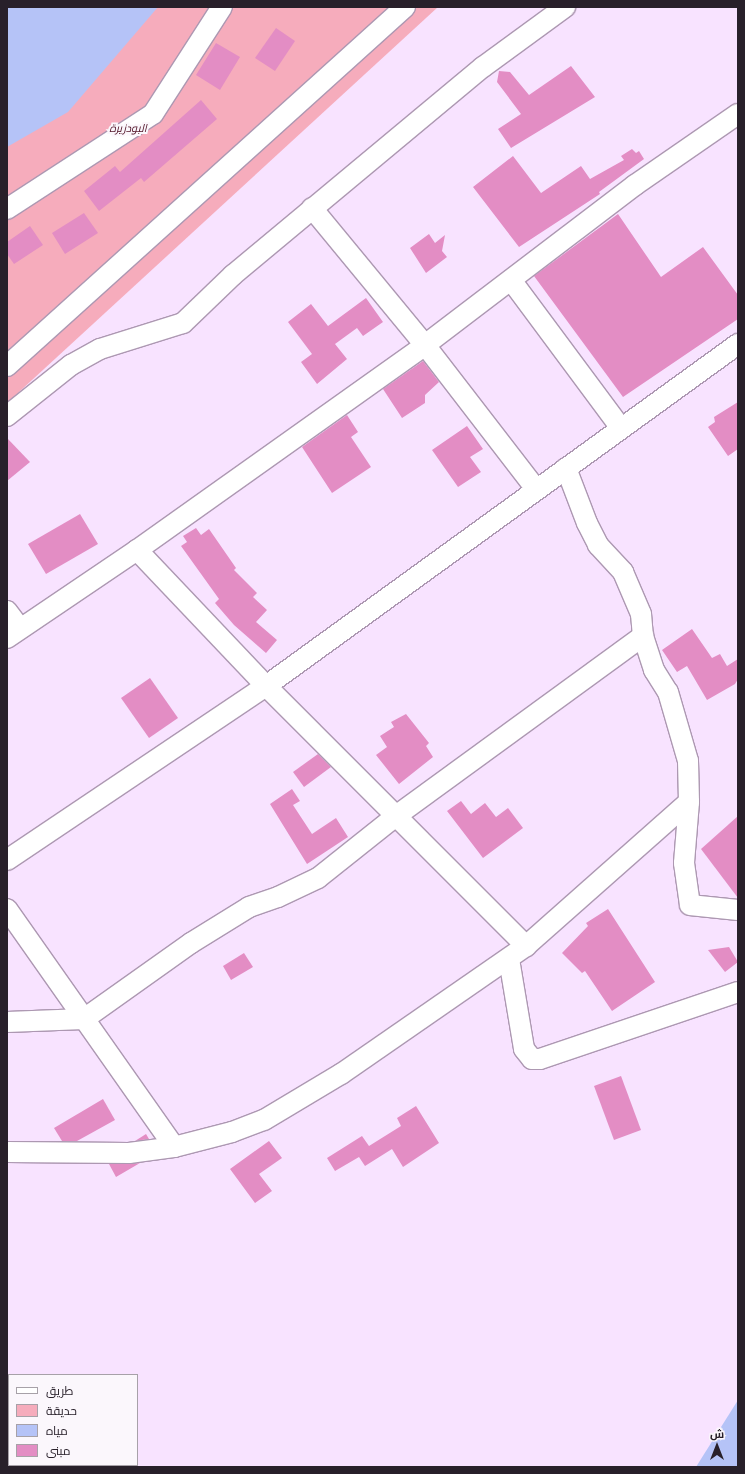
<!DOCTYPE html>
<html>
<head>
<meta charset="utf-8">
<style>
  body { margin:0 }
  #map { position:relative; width:745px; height:1474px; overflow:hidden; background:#f8e3ff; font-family:"Crimson Pro",Cairo,serif }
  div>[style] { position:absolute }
  .green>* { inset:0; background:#f6acbc }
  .water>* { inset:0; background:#b5c3f7 }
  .building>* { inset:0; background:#e38dc4 }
  .roads { filter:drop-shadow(1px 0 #ad98b2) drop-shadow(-1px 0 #ad98b2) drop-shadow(0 1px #ad98b2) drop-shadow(0 -1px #ad98b2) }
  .minor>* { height:20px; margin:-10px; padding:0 10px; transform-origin:10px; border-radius:10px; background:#fff }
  span { translate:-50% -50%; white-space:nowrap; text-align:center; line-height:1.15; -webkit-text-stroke:4px #fbf7fc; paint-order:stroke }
  .park-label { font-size:11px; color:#501327; font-style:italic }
  .frame { position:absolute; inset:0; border:8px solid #28202a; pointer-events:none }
  .legend { position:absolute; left:8px; top:1374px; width:130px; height:92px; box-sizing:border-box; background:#fbf7fc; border:1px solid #a7a1a8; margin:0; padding:5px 7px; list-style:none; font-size:12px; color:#28202a }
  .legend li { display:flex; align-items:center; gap:8px; height:20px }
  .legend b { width:20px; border:1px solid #a7a1a8 }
  .north { position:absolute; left:697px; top:1426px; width:40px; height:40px; -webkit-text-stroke:3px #fbf7fc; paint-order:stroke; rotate:0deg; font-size:11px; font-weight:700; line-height:16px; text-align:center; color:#28202a }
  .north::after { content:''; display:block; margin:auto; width:14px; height:18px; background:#28202a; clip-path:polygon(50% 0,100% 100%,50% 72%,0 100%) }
</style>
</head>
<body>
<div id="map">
  <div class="green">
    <i style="clip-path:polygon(7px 7px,438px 7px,7px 403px)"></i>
  </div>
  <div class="water">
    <i style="clip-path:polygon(7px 7px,158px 7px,68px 112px,7px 147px)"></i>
    <i style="clip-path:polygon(738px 1400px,738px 1467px,696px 1467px)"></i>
  </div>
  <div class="building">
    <i style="clip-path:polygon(276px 28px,295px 41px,275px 71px,255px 58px)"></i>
    <i style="clip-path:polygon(216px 43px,240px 57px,220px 90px,196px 75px)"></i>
    <i style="clip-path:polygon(571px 66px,595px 97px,511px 148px,498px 129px,521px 114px,497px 82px,499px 71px,510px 72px,529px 95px)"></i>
    <i style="clip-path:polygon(201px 100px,217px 119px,144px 182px,141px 178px,99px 211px,84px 191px,115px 166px,120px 172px)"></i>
    <i style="clip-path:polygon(632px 149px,636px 153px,639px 151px,644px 159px,599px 192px,600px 194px,519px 247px,473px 187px,513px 156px,541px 193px,581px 166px,590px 179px,624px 160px,621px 156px)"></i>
    <i style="clip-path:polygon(84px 213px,98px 233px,65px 254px,52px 233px)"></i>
    <i style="clip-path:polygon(618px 214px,661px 277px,703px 247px,738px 295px,738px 319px,623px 397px,534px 276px)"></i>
    <i style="clip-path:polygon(30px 226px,43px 245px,14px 264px,7px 254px,7px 242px)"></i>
    <i style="clip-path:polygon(429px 234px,435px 243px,445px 235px,442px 251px,447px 257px,426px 273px,410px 248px)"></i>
    <i style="clip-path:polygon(366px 298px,383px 322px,363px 336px,357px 328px,335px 344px,347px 359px,317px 384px,301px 362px,312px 354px,288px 322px,311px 304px,328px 326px)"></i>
    <i style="clip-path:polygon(423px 361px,439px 382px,425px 395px,425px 403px,402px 418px,383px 389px)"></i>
    <i style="clip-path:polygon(738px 402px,738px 449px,728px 456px,708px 427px,715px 422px,714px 417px)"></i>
    <i style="clip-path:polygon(347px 415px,358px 432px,351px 437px,371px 467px,332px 493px,302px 447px)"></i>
    <i style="clip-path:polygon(467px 426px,483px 449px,470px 457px,481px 472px,458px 487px,432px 450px)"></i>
    <i style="clip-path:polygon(7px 438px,30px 462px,7px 481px)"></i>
    <i style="clip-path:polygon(80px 514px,98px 544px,46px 574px,28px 544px)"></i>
    <i style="clip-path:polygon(196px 528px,201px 535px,209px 529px,236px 568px,234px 570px,257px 593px,253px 597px,267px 610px,256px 622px,277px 640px,266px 653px,234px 625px,215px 603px,219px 599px,181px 546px,187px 542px,183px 536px)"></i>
    <i style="clip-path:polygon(692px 629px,712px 658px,720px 654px,727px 666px,738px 659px,738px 679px,735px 684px,707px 700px,687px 666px,677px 672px,662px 650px)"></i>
    <i style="clip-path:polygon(150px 678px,178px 718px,149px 738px,121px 698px)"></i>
    <i style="clip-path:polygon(406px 714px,429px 743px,426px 746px,433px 757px,399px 784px,376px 755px,387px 747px,380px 736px,394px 727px,391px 722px)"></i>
    <i style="clip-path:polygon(318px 754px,331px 767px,304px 787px,293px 772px)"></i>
    <i style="clip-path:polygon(292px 789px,300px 801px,293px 805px,312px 834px,336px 818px,348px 837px,307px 864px,270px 804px)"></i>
    <i style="clip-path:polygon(461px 801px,471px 814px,485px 803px,496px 817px,508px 808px,523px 828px,483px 858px,447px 811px)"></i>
    <i style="clip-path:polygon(738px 816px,738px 898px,701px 849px)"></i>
    <i style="clip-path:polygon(608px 909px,655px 982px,612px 1011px,585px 971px,582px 973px,562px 953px,588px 926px,586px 923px)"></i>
    <i style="clip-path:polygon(729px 947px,738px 962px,725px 972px,708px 950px)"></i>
    <i style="clip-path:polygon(244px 953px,253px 967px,231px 980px,223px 966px)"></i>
    <i style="clip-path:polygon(621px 1076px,641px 1130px,614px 1140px,594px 1086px)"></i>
    <i style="clip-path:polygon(103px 1099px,115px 1120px,77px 1141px,62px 1141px,54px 1128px)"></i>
    <i style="clip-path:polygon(416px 1106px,439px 1143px,403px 1167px,392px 1149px,365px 1166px,359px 1157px,335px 1171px,327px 1158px,362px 1136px,369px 1146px,401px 1126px,397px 1118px)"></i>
    <i style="clip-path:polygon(146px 1134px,149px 1139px,135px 1141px)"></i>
    <i style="clip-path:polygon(269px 1141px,282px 1158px,259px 1174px,272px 1191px,255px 1203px,230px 1169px)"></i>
    <i style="clip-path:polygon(140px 1163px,116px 1177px,109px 1164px,129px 1164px)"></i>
  </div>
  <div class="roads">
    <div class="minor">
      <i style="left:312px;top:208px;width:178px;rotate:50.5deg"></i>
      <i style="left:425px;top:345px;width:182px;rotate:52.4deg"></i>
      <i style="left:7px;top:209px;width:174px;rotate:-33.1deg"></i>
      <i style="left:153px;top:114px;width:127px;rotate:-57.2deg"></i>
      <i style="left:511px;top:280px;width:184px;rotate:53.4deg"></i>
      <i style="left:7px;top:366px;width:536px;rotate:-42.05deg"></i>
      <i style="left:7px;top:416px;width:82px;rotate:-38.6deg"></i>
      <i style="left:71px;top:365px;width:33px;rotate:-29deg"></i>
      <i style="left:100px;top:349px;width:87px;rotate:-17.4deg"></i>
      <i style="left:183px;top:323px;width:69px;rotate:-43.8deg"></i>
      <i style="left:233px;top:275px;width:325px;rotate:-39.8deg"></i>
      <i style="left:483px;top:67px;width:102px;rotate:-36.2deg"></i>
      <i style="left:566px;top:468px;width:59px;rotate:69.1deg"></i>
      <i style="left:587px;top:523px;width:25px;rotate:63deg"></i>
      <i style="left:598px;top:545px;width:37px;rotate:47deg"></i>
      <i style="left:623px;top:572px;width:46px;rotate:66.8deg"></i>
      <i style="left:641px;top:614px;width:22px;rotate:85deg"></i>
      <i style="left:643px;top:636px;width:36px;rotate:72deg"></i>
      <i style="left:654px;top:670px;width:26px;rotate:58deg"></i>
      <i style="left:668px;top:692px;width:72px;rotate:73.8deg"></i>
      <i style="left:688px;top:761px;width:41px;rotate:88.6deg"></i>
      <i style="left:689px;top:802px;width:61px;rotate:94.7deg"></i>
      <i style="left:684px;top:863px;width:42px;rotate:81.9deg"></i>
      <i style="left:690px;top:905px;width:48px;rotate:5.9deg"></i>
      <i style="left:137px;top:550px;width:187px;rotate:46.5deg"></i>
      <i style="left:266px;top:686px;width:368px;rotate:45deg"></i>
      <i style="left:7px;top:611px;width:21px;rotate:53deg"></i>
      <i style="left:7px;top:638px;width:157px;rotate:-34.1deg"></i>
      <i style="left:137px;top:550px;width:354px;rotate:-35.4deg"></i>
      <i style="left:425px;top:345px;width:264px;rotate:-37.3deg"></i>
      <i style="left:635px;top:185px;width:125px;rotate:-34.6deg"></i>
      <i style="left:7px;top:860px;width:312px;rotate:-33.9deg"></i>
      <i style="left:266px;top:686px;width:583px;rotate:-35.93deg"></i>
      <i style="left:7px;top:909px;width:291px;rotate:54.9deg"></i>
      <i style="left:509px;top:959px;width:91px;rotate:80.5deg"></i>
      <i style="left:524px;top:1049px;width:13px;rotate:51deg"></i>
      <i style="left:532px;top:1059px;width:8px"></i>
      <i style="left:540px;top:1059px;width:209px;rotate:-18.7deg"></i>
      <i style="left:7px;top:1022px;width:77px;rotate:-2.2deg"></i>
      <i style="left:84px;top:1019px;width:131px;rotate:-35.4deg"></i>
      <i style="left:191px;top:943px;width:68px;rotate:-31.8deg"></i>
      <i style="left:249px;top:907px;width:31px;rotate:-19deg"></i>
      <i style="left:278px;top:897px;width:44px;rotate:-25.4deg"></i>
      <i style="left:318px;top:878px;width:100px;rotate:-38.5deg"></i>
      <i style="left:396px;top:816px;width:306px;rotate:-36.1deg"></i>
      <i style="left:7px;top:1152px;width:122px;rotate:0.5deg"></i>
      <i style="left:129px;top:1153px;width:45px;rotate:-7.6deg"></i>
      <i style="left:174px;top:1147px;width:60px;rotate:-14.5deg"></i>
      <i style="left:232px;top:1132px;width:34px;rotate:-21deg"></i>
      <i style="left:264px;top:1120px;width:90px;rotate:-30.9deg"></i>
      <i style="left:341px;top:1074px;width:225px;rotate:-34.7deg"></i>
      <i style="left:526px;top:946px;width:217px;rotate:-41.5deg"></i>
    </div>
  </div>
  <div class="park-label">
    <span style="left:128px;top:128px">البودزيرة</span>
  </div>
  <div class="frame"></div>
  <ul class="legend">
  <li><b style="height:5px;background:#fff"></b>طريق</li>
  <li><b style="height:11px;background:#f6acbc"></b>حديقة</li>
  <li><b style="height:11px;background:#b5c3f7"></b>مياه</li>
  <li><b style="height:11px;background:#e38dc4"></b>مبنى</li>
  </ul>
  <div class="north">ش</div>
</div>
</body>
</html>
